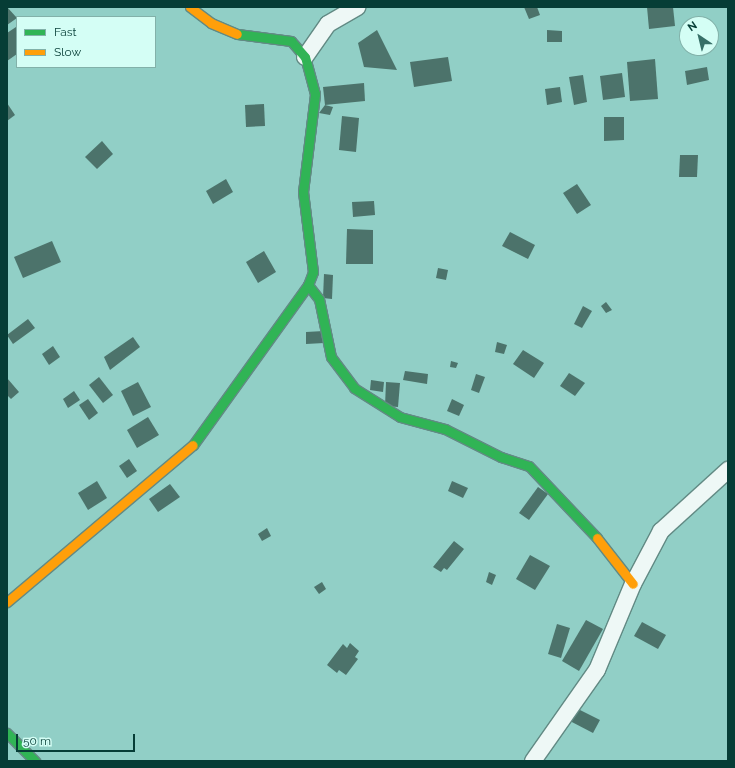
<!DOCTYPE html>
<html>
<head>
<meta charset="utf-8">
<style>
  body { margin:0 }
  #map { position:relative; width:735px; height:768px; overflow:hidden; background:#91cfc6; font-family:Raleway,sans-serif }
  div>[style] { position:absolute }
  .building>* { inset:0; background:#4c736b }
  .roads { filter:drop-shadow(1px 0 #628a84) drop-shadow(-1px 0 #628a84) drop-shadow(0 1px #628a84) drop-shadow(0 -1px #628a84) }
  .street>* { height:16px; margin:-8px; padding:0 8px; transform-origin:8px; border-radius:8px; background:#eef8f6 }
  .fast>* { height:9px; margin:-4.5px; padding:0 4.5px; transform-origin:4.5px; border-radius:4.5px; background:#30b455 }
  .slow>* { height:9px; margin:-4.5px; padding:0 4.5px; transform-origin:4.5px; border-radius:4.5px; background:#ff9f0a }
  span { translate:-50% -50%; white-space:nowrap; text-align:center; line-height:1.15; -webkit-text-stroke:4px #d4fef5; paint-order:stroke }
  .frame { position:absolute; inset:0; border:8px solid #063d36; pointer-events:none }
  .legend { position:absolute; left:16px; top:16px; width:140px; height:52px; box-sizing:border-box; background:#d4fef5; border:1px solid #82b1a9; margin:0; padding:5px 7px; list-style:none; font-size:12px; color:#063d36 }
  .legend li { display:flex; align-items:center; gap:8px; height:20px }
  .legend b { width:20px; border:1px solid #82b1a9 }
  .north { position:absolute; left:679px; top:16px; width:40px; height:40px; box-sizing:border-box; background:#d4fef5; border:1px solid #82b1a9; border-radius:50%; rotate:325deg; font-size:11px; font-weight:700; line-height:16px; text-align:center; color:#063d36 }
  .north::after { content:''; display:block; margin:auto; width:14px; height:18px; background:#377068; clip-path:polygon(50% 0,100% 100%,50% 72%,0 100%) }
  .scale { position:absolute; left:16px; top:734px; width:119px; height:18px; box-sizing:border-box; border:2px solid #063d36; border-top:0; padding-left:5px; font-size:12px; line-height:14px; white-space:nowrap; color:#063d36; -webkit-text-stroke:3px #d4fef5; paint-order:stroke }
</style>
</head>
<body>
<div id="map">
  <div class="building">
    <i style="clip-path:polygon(7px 7px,17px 18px,7px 25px)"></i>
    <i style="clip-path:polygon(524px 7px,537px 7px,540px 15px,529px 19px)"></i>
    <i style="clip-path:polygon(647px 7px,673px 7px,675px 26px,649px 29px)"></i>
    <i style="clip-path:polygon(16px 27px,17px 54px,7px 61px,7px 33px)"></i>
    <i style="clip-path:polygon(377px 30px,397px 70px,364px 67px,358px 43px)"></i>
    <i style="clip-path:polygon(547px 30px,562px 31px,562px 42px,547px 42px)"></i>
    <i style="clip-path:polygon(448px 57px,452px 81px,414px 87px,410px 62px)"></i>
    <i style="clip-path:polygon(655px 59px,658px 99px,630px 101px,627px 62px)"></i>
    <i style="clip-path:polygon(707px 67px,709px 80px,687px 85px,685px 71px)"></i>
    <i style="clip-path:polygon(622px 73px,625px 97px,603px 100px,600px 76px)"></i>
    <i style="clip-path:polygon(583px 75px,587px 102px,574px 105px,569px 77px)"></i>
    <i style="clip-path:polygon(364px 83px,365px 101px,325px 105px,323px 87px)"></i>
    <i style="clip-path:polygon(560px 87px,562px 102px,547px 105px,545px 89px)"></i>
    <i style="clip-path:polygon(7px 103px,15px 115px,7px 121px)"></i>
    <i style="clip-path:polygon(264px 104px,265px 126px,246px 127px,245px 105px)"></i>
    <i style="clip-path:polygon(325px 105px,333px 107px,330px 115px,319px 113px)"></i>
    <i style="clip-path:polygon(342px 116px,359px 118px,356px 152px,339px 150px)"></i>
    <i style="clip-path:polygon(604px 117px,624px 117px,624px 140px,604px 141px)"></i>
    <i style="clip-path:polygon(102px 141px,113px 154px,97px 169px,85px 157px)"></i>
    <i style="clip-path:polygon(680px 155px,698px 155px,697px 177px,679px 177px)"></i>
    <i style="clip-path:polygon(226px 179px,233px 192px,213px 204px,206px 191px)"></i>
    <i style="clip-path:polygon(577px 184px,591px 205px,577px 214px,563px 193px)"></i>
    <i style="clip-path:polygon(374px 201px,375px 215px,353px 217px,352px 202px)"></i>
    <i style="clip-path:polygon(347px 229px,373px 230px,373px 264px,346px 264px)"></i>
    <i style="clip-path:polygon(510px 232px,535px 245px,528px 259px,502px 246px)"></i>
    <i style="clip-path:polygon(52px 241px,61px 262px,23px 278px,14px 257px)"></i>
    <i style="clip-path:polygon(264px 251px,276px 272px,258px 283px,246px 262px)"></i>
    <i style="clip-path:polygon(438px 268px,448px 270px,446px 280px,436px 278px)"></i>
    <i style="clip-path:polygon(324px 274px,333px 275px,332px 299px,323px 298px)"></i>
    <i style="clip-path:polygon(606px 302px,612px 310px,606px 313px,601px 306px)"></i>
    <i style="clip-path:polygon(583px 306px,592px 311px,582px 328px,574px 324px)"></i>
    <i style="clip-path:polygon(28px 319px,35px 328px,13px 344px,7px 335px)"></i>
    <i style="clip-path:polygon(324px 331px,324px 343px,306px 344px,306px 332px)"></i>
    <i style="clip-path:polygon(133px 337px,140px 347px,110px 370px,104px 357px)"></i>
    <i style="clip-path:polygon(497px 342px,507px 345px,504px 354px,495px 352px)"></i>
    <i style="clip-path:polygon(53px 346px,60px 357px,49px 365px,42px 354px)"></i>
    <i style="clip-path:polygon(523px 350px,544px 363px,534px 378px,513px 364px)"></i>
    <i style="clip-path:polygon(451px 361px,458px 363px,456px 368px,450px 367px)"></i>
    <i style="clip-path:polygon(405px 371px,428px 374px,427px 384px,403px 380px)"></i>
    <i style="clip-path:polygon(569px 373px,585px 383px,575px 396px,560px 386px)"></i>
    <i style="clip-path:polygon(476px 374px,485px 377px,479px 393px,471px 390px)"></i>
    <i style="clip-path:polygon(99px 377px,113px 395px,103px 403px,89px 385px)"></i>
    <i style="clip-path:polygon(7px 378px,19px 392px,11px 399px,7px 395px)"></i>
    <i style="clip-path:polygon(371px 380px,384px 382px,383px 392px,370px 390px)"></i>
    <i style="clip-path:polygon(138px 382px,151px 407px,133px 416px,121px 391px)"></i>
    <i style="clip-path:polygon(386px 382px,400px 383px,398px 407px,385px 406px)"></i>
    <i style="clip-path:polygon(74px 391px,80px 400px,68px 408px,63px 399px)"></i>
    <i style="clip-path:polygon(88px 399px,98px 413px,89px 420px,79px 405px)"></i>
    <i style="clip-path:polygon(452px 399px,464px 405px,459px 416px,447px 411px)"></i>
    <i style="clip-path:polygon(148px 417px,159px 435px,137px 448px,127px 430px)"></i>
    <i style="clip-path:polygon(129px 459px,137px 471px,127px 478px,119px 466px)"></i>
    <i style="clip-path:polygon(97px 481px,107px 498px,88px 510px,78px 493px)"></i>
    <i style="clip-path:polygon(452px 481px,468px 488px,463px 498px,448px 491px)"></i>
    <i style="clip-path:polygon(170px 484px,180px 497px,158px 512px,149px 499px)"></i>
    <i style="clip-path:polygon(538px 487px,548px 494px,529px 520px,519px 513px)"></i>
    <i style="clip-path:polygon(267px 528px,271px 536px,262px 541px,258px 534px)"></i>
    <i style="clip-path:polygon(454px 541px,464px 549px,447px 570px,444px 568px,441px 572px,433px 567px)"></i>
    <i style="clip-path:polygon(530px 555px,550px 566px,535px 590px,516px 579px)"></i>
    <i style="clip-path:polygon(489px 572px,496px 575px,492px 585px,486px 582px)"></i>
    <i style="clip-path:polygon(322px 582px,326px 589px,319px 594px,314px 587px)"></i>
    <i style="clip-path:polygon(586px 620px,603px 629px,579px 671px,562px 661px)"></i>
    <i style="clip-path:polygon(642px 622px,666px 635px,658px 649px,634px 636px)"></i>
    <i style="clip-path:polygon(557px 624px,570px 628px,561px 658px,548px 654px)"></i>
    <i style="clip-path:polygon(350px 643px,359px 651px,355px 657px,358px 659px,346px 675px,339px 670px,337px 673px,327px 665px,343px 644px,347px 648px)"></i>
    <i style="clip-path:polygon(574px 707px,600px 720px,593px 733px,568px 720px)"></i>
  </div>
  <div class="roads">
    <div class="street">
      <i style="left:305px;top:57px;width:40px;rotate:-55.1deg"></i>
      <i style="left:328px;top:24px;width:34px;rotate:-30deg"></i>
      <i style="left:533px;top:761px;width:111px;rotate:-54.9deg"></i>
      <i style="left:597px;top:670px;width:93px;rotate:-67.3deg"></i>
      <i style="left:633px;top:584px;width:60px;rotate:-62.2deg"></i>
      <i style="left:661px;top:531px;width:91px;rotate:-42.3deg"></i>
    </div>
    <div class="fast">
      <i style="left:308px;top:285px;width:18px;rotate:52deg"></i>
      <i style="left:319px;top:299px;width:59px;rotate:78.3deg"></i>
      <i style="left:331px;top:357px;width:39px;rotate:53deg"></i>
      <i style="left:354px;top:388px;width:54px;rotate:32.2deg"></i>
      <i style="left:400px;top:417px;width:47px;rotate:14.9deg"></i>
      <i style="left:445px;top:429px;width:63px;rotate:26.6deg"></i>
      <i style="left:501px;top:457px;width:29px;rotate:18deg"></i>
      <i style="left:529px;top:466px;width:99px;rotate:46.6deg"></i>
      <i style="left:193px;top:445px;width:197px;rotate:-54.3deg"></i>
      <i style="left:308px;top:285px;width:14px;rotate:-69deg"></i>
      <i style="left:313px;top:272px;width:81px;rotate:-97.1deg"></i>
      <i style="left:303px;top:192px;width:99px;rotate:-83deg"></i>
      <i style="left:315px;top:94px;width:38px;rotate:-105deg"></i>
      <i style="left:305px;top:57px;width:21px;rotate:-131deg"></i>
      <i style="left:291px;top:41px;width:54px;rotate:-172.6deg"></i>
      <i style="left:7px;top:733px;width:40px;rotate:45deg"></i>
    </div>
    <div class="slow">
      <i style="left:190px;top:7px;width:26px;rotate:37deg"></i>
      <i style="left:211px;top:23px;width:28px;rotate:23deg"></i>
      <i style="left:597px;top:538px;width:58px;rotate:52deg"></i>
      <i style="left:7px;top:602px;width:243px;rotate:-40.2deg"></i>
    </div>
  </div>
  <div class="frame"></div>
  <ul class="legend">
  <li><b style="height:5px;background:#30b455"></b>Fast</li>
  <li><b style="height:5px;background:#ff9f0a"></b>Slow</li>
  </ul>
  <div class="north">N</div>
  <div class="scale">50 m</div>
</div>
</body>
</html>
